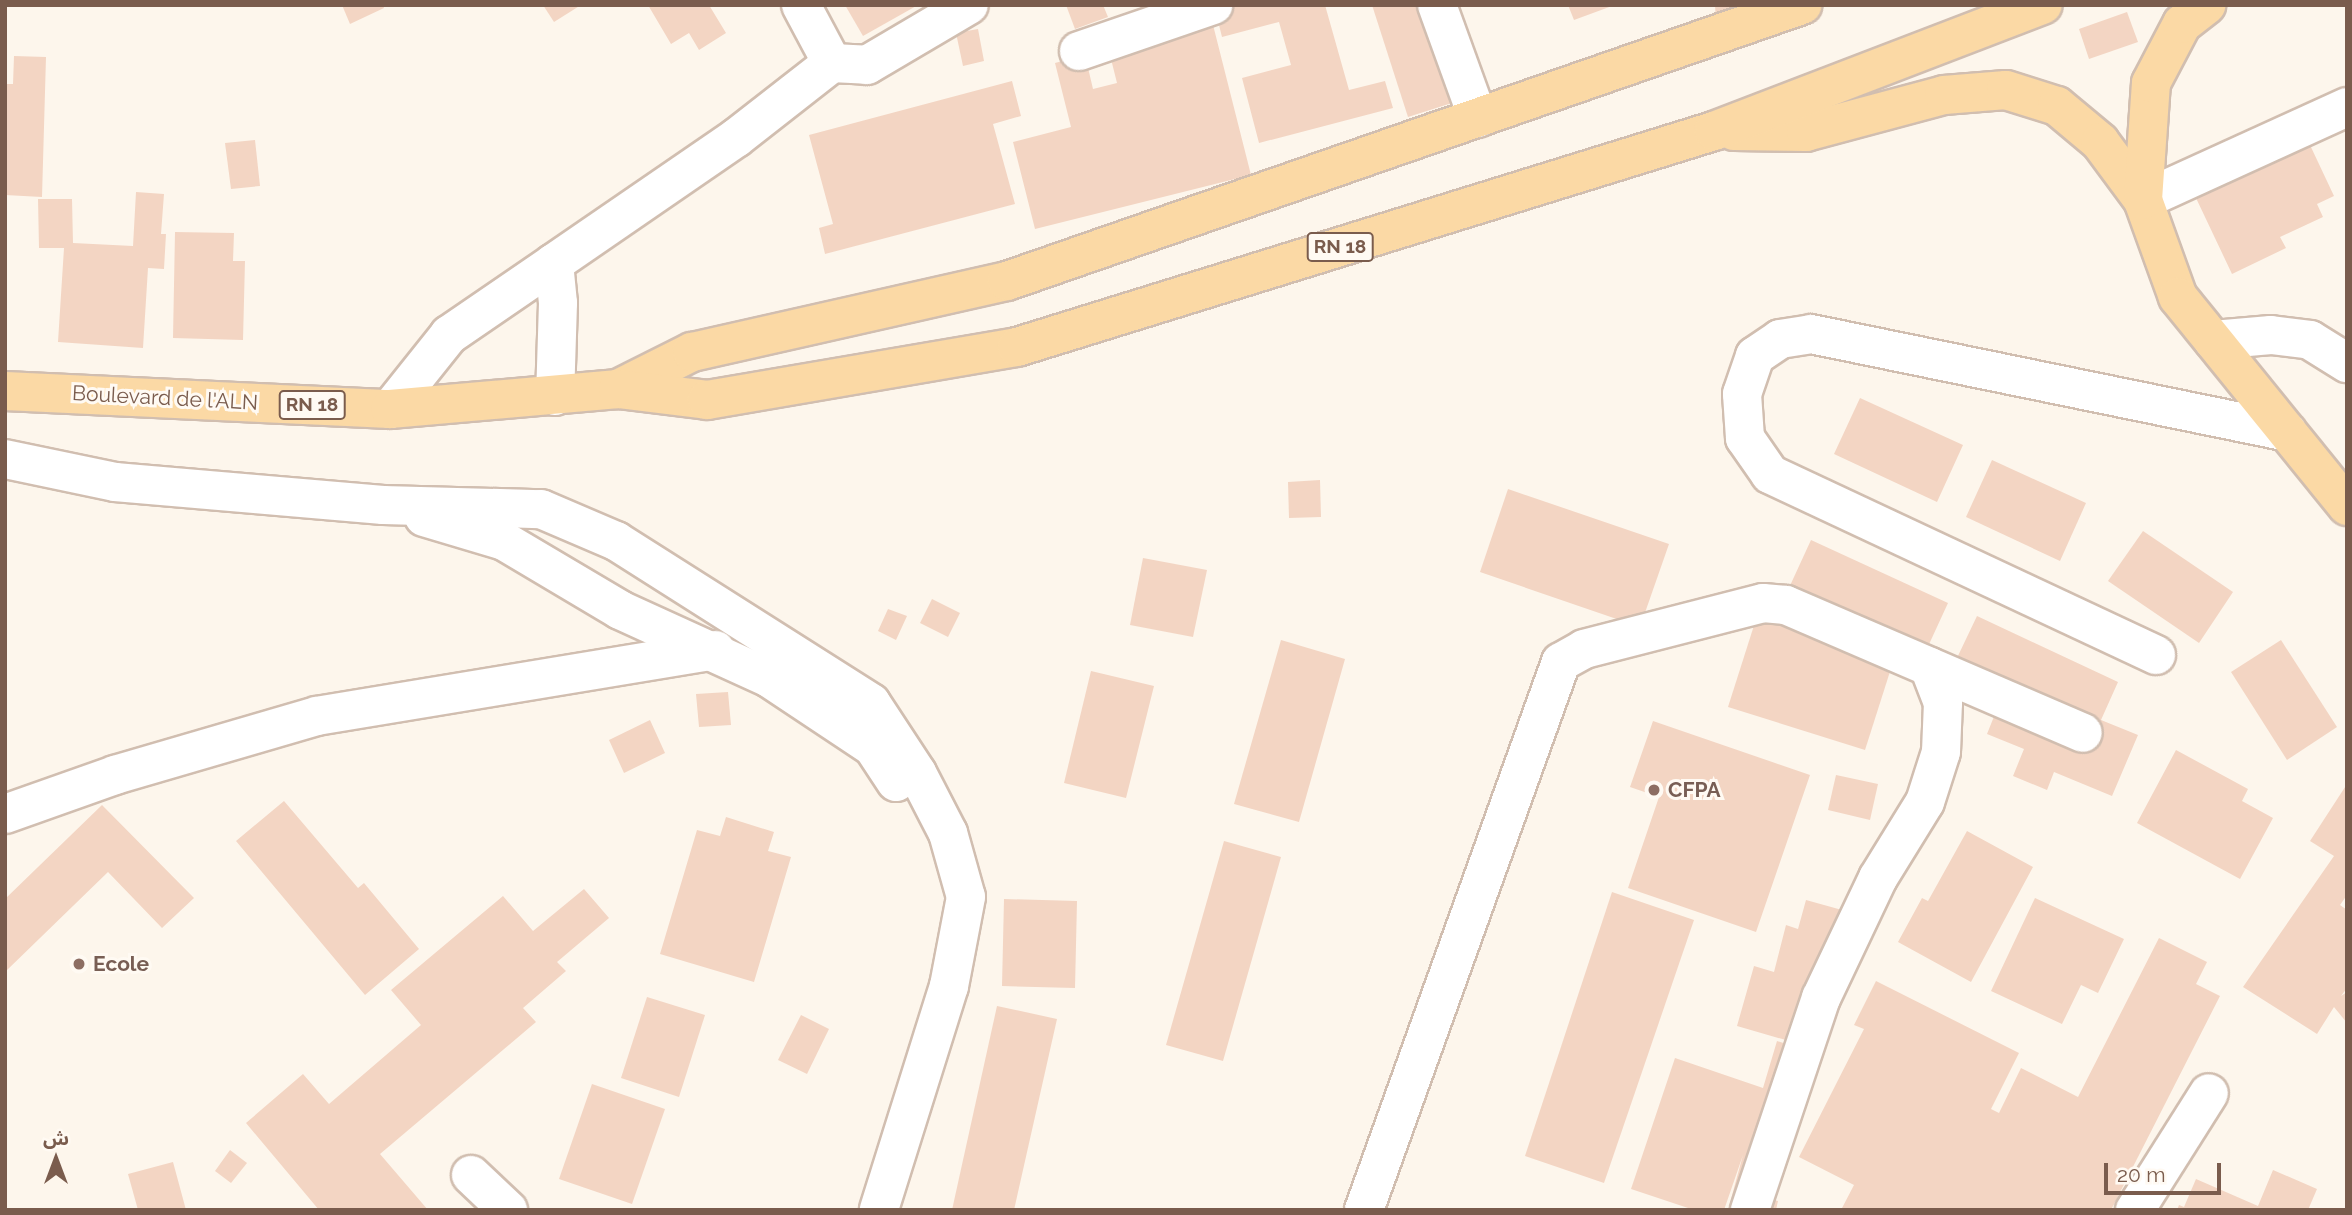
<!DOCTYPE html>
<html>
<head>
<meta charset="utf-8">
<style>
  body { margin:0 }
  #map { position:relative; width:2352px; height:1215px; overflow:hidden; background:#fdf6ec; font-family:Raleway,"Noto Sans Arabic",sans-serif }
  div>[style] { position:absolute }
  .building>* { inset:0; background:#f3d5c3 }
  .roads { filter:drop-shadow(2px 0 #d1beb0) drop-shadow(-2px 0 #d1beb0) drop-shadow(0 2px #d1beb0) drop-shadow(0 -2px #d1beb0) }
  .minor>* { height:38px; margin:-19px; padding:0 19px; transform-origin:19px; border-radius:19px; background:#fff }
  .major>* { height:38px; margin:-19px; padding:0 19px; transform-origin:19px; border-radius:19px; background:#fbd9a5 }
  .dots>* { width:19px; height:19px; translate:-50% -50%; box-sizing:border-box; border:4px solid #fffaf3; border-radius:50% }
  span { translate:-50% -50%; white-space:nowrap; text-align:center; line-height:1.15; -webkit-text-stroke:6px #fffaf3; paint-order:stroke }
  .shield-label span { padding:2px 5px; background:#fffaf3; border:2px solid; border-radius:5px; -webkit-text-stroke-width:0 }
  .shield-label { font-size:19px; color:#7a5c4d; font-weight:700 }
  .street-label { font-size:21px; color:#7a5c4d }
  .education-label { font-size:21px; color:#785e54; font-weight:700 }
  .left { translate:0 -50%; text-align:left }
  .frame { position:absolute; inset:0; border:7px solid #7a5c4d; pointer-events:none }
  .north { position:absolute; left:21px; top:1124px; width:70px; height:70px; -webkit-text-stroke:5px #fffaf3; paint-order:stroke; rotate:0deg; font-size:19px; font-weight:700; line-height:28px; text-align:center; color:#7a5c4d }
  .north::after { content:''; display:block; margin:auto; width:24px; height:32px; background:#7a5c4d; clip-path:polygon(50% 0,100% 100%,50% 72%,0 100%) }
  .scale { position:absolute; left:2104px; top:1163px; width:117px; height:32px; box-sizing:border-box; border:4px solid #7a5c4d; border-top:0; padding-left:9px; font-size:21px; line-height:24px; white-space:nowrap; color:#7a5c4d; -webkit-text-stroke:5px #fffaf3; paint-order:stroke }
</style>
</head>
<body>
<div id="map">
  <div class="building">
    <i style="clip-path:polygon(342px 5px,383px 5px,384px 8px,350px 24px)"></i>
    <i style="clip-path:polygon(543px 5px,581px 5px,554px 22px)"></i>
    <i style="clip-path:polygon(648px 5px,709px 5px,726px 33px,699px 50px,689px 33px,671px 44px)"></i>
    <i style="clip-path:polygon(845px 5px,918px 5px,863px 36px)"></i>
    <i style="clip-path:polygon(1066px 5px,1103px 5px,1108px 17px,1075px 29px)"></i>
    <i style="clip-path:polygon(1214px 5px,1325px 5px,1349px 90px,1385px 81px,1393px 108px,1259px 143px,1242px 78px,1291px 65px,1279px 22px,1222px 37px)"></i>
    <i style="clip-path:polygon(1372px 5px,1424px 5px,1455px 102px,1408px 117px)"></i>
    <i style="clip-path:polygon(1568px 5px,1612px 5px,1612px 6px,1574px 20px)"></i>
    <i style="clip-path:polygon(1715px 5px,1753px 5px,1716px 20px)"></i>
    <i style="clip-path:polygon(2127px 12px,2138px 42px,2089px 59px,2079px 29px)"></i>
    <i style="clip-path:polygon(1210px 13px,1251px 175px,1035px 229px,1013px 142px,1071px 127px,1055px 63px,1085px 55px,1093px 89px,1117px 83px,1106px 39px)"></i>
    <i style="clip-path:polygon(978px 29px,984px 61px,963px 66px,956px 33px)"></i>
    <i style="clip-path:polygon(14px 56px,46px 57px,42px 197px,5px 195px,5px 84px,13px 84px)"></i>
    <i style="clip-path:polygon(1012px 81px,1021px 116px,993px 124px,1015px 204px,825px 254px,819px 228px,833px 224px,809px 135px)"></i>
    <i style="clip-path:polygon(255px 140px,260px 186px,231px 189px,225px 143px)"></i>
    <i style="clip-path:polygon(2310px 145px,2334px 196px,2317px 204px,2323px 217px,2280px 237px,2286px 248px,2232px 274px,2196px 198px)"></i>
    <i style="clip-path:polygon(136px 192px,164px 194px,161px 234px,166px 234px,164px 269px,148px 268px,143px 348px,58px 342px,64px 248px,39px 248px,38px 199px,72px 199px,73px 243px,133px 246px)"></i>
    <i style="clip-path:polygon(175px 232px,234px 233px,233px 261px,245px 261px,243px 340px,173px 338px)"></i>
    <i style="clip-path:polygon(1860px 398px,1963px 445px,1937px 502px,1834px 454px)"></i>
    <i style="clip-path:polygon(1992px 460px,2086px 503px,2060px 561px,1966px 517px)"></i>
    <i style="clip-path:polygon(1320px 480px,1321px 517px,1289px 518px,1288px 482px)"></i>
    <i style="clip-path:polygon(1508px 489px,1669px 544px,1640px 627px,1480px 572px)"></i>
    <i style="clip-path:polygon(2143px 531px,2233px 592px,2199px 643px,2108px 581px)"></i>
    <i style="clip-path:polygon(1811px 540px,1948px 603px,1925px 653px,1788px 590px)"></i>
    <i style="clip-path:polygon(1143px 558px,1207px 570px,1193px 637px,1130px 625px)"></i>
    <i style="clip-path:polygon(932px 599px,960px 613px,948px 637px,920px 623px)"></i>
    <i style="clip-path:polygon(888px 609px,907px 616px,896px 640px,878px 631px)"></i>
    <i style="clip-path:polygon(1757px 616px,1894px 659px,1865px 750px,1728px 707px)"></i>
    <i style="clip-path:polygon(1977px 616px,2118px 682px,2101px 720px,2138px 735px,2112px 796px,2054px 772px,2047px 790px,2013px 776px,2024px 749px,1987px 734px,2007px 684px,1956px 660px)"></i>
    <i style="clip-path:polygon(1281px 640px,1345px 659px,1299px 822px,1234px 804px)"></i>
    <i style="clip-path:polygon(2281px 640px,2337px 727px,2287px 760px,2231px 672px)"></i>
    <i style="clip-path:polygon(1091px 671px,1154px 686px,1126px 798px,1064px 783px)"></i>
    <i style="clip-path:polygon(728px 692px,731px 725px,699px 727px,696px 694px)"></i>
    <i style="clip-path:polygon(650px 720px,665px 753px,624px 773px,609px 740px)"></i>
    <i style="clip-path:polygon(1653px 721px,1810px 775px,1756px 932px,1628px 888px,1659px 797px,1630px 787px)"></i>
    <i style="clip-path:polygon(2176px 750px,2248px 789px,2242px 801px,2273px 818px,2240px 879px,2137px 823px)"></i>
    <i style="clip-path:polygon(1836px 775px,1878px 784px,1870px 820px,1828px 810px)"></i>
    <i style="clip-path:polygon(2347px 784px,2347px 895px,2340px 905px,2347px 910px,2347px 988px,2341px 996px,2347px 992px,2347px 1023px,2334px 1007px,2317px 1034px,2243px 987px,2334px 856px,2310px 841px)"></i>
    <i style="clip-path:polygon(284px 801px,358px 888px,364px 883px,419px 949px,365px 995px,236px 841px)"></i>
    <i style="clip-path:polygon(102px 805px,194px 898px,162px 928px,108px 872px,5px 972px,5px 899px)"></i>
    <i style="clip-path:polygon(726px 817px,774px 832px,768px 851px,791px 857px,754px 982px,660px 954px,697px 830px,720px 836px)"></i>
    <i style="clip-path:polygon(1967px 831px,2033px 867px,1971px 982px,1898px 942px,1922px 898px,1928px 901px)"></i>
    <i style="clip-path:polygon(1224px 841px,1281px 857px,1223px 1061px,1166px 1045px)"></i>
    <i style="clip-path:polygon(584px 889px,609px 918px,557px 962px,566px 971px,523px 1008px,536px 1022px,380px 1154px,428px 1210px,319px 1210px,246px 1123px,303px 1074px,329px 1104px,421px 1025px,391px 990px,503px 896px,533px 931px)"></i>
    <i style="clip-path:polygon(1612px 892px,1694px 920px,1604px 1183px,1525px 1156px)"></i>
    <i style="clip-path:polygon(2035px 898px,2124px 939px,2098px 993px,2081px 985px,2062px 1024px,1991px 991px)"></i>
    <i style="clip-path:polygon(1004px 899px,1077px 901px,1075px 988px,1002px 986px)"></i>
    <i style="clip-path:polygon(1806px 900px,1842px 910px,1803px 1045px,1737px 1026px,1754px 966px,1774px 972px,1786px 925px,1798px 929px)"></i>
    <i style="clip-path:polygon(2159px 938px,2207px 962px,2196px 984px,2220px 996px,2111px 1210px,1841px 1210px,1854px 1185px,1799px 1157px,1864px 1029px,1854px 1025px,1876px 981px,2019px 1053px,1991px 1109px,1999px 1113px,2021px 1068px,2078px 1097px)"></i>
    <i style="clip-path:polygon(647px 997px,705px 1015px,679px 1097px,621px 1078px)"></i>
    <i style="clip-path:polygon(997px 1006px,1057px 1019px,1014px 1210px,952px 1210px)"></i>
    <i style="clip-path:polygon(801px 1015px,829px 1029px,807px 1074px,778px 1060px)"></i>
    <i style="clip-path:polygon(1777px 1041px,1802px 1049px,1760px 1196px,1778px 1201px,1776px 1210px,1728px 1210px,1743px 1155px,1724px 1210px,1694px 1210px,1631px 1189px,1675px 1058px,1763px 1088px)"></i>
    <i style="clip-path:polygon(592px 1084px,665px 1109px,632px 1204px,559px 1179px)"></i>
    <i style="clip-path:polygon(230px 1150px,247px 1163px,231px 1183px,215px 1171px)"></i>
    <i style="clip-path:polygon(173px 1162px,186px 1210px,138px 1210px,128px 1174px)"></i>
    <i style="clip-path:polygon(2273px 1170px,2317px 1189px,2308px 1210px,2177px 1210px,2179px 1205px,2184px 1207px,2196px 1179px,2258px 1206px)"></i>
  </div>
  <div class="roads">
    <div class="minor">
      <i style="left:801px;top:5px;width:66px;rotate:61.9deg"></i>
      <i style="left:1437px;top:5px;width:120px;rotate:70.1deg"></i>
      <i style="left:1079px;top:51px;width:142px;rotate:-18.9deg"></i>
      <i style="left:2143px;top:200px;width:224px;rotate:-24.5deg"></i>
      <i style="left:554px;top:263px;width:221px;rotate:-34.5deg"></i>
      <i style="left:736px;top:138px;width:122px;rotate:-38deg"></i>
      <i style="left:832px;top:63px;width:35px;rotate:3deg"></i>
      <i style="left:867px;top:65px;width:118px;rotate:-30.5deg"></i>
      <i style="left:2213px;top:340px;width:58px;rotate:-4.9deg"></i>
      <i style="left:2271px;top:335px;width:39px;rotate:7deg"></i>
      <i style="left:2310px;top:340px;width:44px;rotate:31.9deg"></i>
      <i style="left:390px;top:409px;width:95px;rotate:-51.4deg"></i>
      <i style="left:449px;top:335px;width:127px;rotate:-34.4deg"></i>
      <i style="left:554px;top:263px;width:40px;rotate:84.3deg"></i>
      <i style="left:558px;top:303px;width:93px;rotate:91.8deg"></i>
      <i style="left:5px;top:459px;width:112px;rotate:11.8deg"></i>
      <i style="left:115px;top:482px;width:269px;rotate:4.9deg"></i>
      <i style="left:383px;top:505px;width:158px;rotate:1.5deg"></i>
      <i style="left:541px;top:509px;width:82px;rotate:23.1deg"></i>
      <i style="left:616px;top:541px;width:302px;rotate:32.4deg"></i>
      <i style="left:871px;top:703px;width:84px;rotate:56.7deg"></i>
      <i style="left:917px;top:773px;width:68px;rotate:62.7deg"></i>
      <i style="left:948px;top:833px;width:66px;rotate:74.3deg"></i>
      <i style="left:966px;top:897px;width:91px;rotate:100.8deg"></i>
      <i style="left:949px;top:986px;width:235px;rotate:107.4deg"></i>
      <i style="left:424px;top:517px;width:84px;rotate:16.7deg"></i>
      <i style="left:504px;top:541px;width:135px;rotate:30.7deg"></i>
      <i style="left:620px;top:610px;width:164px;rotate:24.5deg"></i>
      <i style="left:769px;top:678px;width:125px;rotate:33.6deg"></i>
      <i style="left:873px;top:747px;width:42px;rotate:56.7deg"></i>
      <i style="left:2156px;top:655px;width:426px;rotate:-154.9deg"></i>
      <i style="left:1770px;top:474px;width:44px;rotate:-124.8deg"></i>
      <i style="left:1745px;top:438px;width:44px;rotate:-93.9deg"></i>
      <i style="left:1742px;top:394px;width:40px;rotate:-71.1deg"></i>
      <i style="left:1755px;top:356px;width:30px;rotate:-34deg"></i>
      <i style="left:1780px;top:339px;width:31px;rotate:-9deg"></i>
      <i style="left:1811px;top:334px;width:486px;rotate:11.6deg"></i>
      <i style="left:5px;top:814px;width:117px;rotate:-19.5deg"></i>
      <i style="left:115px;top:775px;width:210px;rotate:-16.3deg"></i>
      <i style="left:317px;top:716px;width:404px;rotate:-9.4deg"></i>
      <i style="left:471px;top:1175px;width:51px;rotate:43.4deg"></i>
      <i style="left:1364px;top:1210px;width:582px;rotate:-70.23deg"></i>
      <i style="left:1561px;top:662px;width:26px;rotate:-29deg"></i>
      <i style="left:1584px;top:649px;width:185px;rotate:-14.4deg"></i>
      <i style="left:1763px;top:603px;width:23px;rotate:5deg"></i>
      <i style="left:1786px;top:605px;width:323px;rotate:23.3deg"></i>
      <i style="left:1750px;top:1210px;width:224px;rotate:-71.5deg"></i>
      <i style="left:1821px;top:998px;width:133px;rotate:-64.6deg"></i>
      <i style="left:1878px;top:878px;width:89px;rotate:-58.3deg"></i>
      <i style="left:1925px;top:802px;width:52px;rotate:-72.3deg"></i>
      <i style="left:1941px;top:752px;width:49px;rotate:-87.7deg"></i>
      <i style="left:1943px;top:703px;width:39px;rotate:-111deg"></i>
      <i style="left:2135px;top:1210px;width:138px;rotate:-57.7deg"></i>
    </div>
    <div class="major">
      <i style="left:1734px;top:131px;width:72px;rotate:0.8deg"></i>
      <i style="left:1806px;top:132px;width:143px;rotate:-15deg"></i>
      <i style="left:1944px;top:95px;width:62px;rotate:-4.6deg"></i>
      <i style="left:2006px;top:90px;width:53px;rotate:17.4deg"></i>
      <i style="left:2057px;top:106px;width:56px;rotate:39.9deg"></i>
      <i style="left:2100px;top:142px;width:72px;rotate:53.4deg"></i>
      <i style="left:2143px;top:200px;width:103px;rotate:70.2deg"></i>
      <i style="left:2178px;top:297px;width:269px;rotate:51deg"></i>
      <i style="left:2143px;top:200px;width:117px;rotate:-86.1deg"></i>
      <i style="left:2151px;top:83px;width:67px;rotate:-62.3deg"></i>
      <i style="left:2182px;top:24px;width:31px;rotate:-38deg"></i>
      <i style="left:618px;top:389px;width:83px;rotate:-26.6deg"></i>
      <i style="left:692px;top:352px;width:323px;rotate:-12.7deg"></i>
      <i style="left:1007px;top:281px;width:842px;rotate:-19.15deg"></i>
      <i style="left:5px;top:391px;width:385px;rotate:2.7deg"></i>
      <i style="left:390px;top:409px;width:229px;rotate:-5deg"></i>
      <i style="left:618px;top:389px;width:90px;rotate:7deg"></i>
      <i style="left:707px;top:400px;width:314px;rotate:-9.7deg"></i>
      <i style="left:1017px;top:347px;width:730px;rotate:-17.22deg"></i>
      <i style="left:1714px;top:131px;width:352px;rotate:-21deg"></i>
    </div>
  </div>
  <div class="dots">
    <i style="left:1654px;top:790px;background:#8d6e63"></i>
    <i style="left:79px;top:964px;background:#8d6e63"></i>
  </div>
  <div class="shield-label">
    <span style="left:1340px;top:247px">RN 18</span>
    <span style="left:312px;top:405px">RN 18</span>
  </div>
  <div class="street-label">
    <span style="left:165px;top:398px;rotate:3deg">Boulevard de l'ALN</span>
  </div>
  <div class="education-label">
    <span class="left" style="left:1668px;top:790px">CFPA</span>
    <span class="left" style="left:93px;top:964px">Ecole</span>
  </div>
  <div class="frame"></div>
  <div class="north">ش</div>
  <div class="scale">20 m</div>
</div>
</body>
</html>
